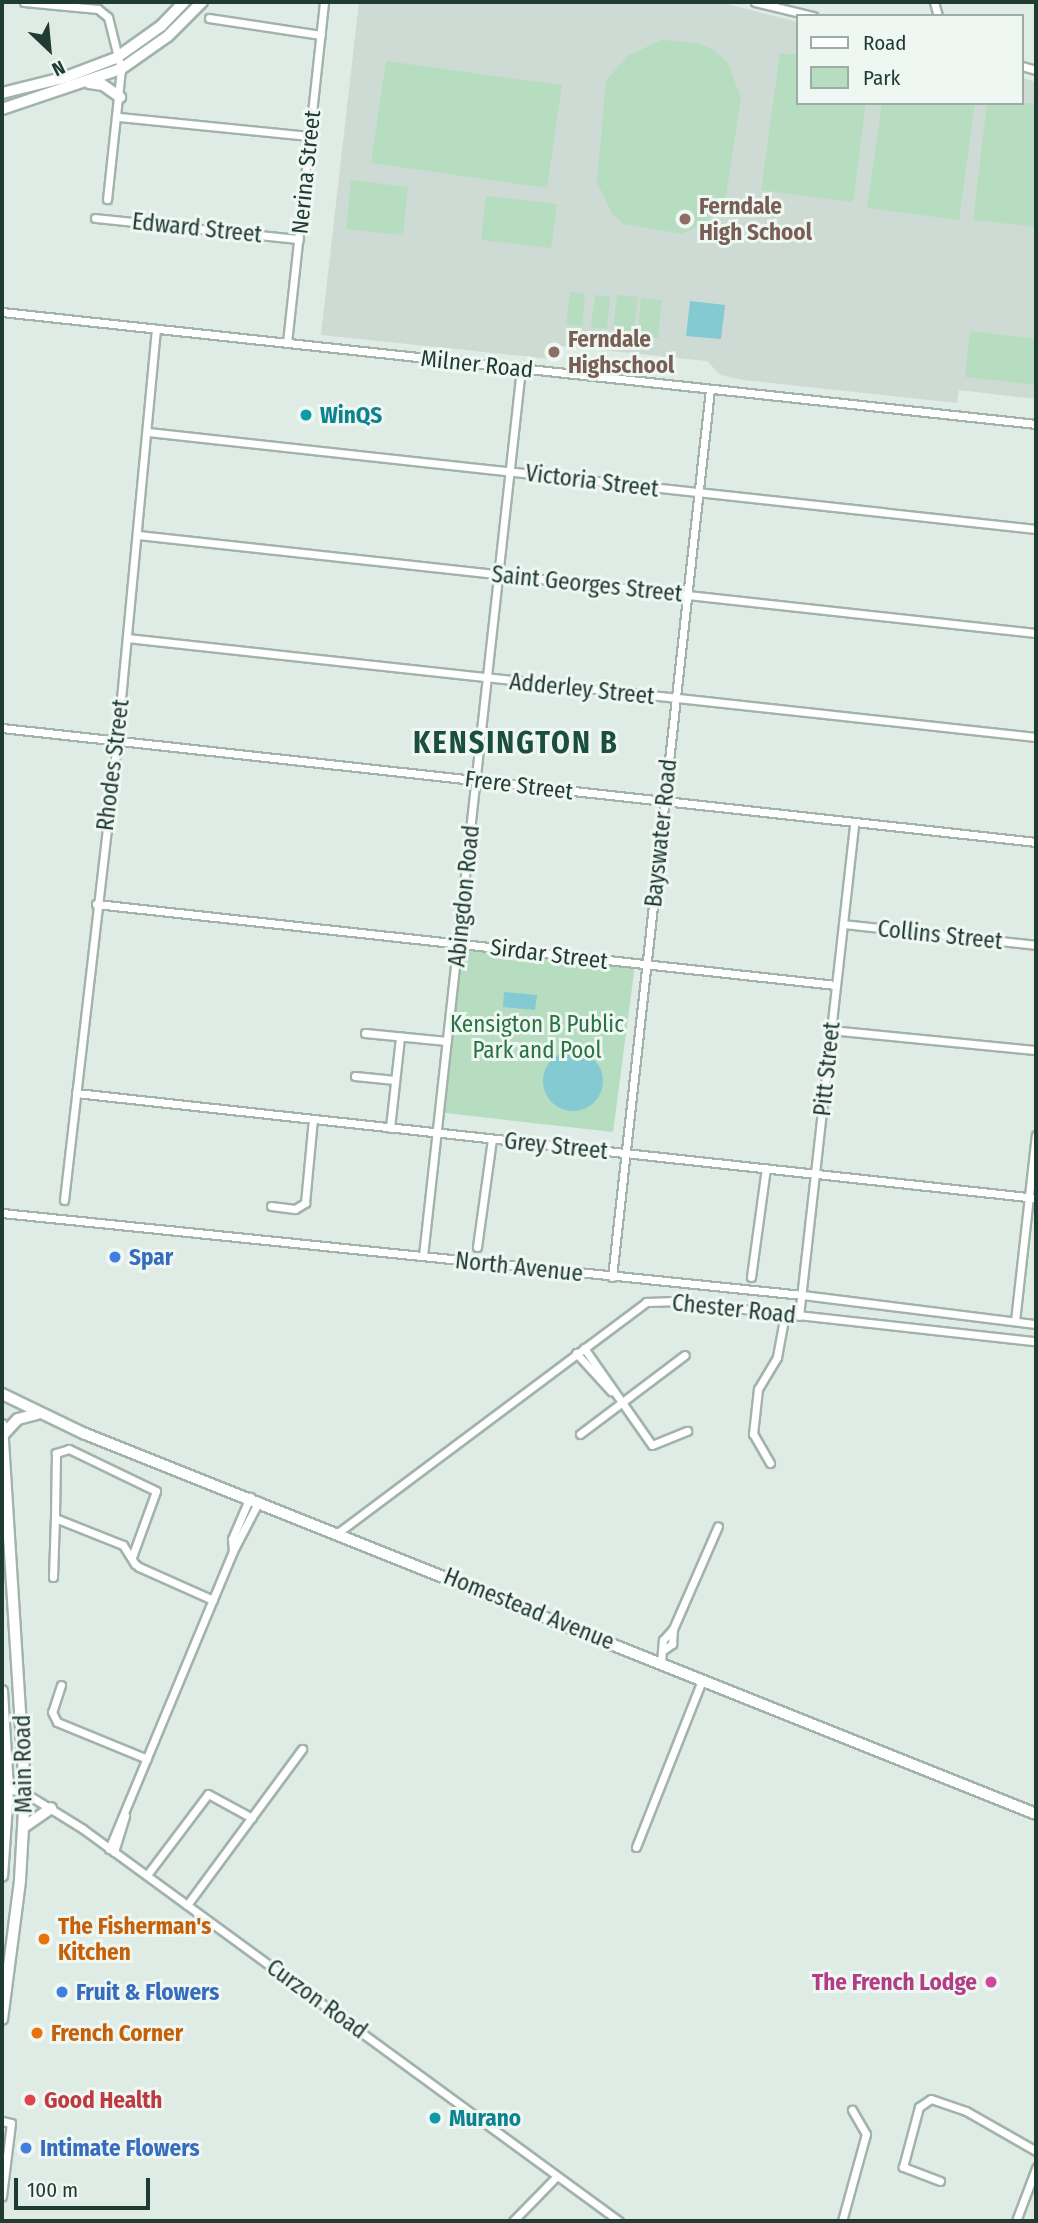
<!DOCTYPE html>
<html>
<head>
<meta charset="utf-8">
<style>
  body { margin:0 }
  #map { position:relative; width:1038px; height:2223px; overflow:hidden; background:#dfebe5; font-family:"Fira Sans Condensed",sans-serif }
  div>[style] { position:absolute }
  .built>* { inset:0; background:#cddbd4 }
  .green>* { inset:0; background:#b6ddbf }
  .water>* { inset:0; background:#84cad3 }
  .round { border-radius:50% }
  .roads { filter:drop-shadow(2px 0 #a2b3ac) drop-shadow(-2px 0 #a2b3ac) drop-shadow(0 2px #a2b3ac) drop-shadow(0 -2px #a2b3ac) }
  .minor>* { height:7px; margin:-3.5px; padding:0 3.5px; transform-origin:3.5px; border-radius:3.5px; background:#fff }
  .tertiary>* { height:10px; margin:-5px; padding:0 5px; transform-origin:5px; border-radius:5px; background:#fff }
  .secondary>* { height:10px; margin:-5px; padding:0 5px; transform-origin:5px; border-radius:5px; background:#fff }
  .dots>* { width:19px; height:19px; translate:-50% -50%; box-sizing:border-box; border:4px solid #eff7f3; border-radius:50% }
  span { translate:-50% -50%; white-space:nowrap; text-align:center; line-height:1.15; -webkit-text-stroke:6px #eff7f3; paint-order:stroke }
  .street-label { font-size:23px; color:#1f3b32 }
  .education-label { font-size:23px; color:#785e54; font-weight:700 }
  .left { translate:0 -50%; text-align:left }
  .culture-label { font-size:23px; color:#0d838f; font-weight:700 }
  .park-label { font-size:23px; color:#287341 }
  .shop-label { font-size:23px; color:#366cbe; font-weight:700 }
  .food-label { font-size:23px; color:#c56008; font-weight:700 }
  .hotel-label { font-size:23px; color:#b23c85; font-weight:700 }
  .right { translate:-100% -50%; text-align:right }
  .health-label { font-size:23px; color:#be3a42; font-weight:700 }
  .district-label { font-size:30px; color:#1b4e3f; font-weight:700; letter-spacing:2px }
  .frame { position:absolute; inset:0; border:4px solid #1f3b32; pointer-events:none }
  .legend { position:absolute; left:796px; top:14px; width:228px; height:91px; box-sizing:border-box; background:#eff7f3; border:2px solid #9caca6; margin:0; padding:9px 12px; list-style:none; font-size:21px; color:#1f3b32 }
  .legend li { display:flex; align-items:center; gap:14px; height:35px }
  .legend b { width:35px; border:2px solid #9caca6 }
  .north { position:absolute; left:14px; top:14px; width:70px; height:70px; -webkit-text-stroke:5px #eff7f3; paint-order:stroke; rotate:154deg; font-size:19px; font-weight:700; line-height:28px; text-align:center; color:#1f3b32 }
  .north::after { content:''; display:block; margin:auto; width:24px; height:32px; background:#1f3b32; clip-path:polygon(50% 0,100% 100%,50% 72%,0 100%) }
  .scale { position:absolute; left:14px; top:2178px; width:136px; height:32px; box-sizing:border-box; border:4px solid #1f3b32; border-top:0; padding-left:9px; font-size:21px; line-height:24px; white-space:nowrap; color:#1f3b32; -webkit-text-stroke:5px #eff7f3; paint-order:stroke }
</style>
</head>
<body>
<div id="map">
  <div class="built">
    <i style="clip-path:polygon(359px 2px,719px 2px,798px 22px,798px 103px,1022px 103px,1022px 78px,1036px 82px,1036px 399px,959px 390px,957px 403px,743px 380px,720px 375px,707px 361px,563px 346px,550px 359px,321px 335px)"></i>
  </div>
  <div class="green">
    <i style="clip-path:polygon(662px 40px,698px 43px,715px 51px,728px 63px,741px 98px,726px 196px,707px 222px,682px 234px,624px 224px,612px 214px,597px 182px,606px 81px,627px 56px)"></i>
    <i style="clip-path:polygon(780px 53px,798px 55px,798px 103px,866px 103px,853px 202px,761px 190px)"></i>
    <i style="clip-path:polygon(386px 61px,562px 85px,547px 188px,371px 163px)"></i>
    <i style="clip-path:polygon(882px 103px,975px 103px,959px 220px,867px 208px)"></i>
    <i style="clip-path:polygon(987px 103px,1036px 103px,1036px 227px,973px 220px)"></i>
    <i style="clip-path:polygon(351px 180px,408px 187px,403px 235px,346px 229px)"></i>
    <i style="clip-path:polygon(486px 196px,557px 204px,551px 248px,481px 240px)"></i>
    <i style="clip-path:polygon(570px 292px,585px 294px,582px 326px,566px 325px)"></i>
    <i style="clip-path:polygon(595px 295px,610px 297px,607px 329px,591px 327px)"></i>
    <i style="clip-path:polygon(617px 295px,638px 297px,634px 335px,613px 333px)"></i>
    <i style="clip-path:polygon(641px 298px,662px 300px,658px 338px,637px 336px)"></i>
    <i style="clip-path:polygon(970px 331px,1036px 339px,1036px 385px,965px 377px)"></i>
    <i style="clip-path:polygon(455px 940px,635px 965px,613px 1132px,436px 1112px)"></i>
  </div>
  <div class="water">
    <i style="clip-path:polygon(690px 301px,725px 305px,721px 339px,686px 336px)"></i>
    <i style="clip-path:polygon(504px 992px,537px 995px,535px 1010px,503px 1007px)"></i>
    <i class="round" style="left:543px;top:1051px;width:60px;height:60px"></i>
  </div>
  <div class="roads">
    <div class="minor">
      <i style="left:24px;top:2px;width:74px;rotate:5.4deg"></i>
      <i style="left:98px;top:9px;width:13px;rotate:39deg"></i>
      <i style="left:108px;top:17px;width:54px;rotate:76deg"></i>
      <i style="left:121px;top:69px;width:131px;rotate:96.1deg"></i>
      <i style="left:755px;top:2px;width:60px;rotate:13.6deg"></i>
      <i style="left:934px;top:2px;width:15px;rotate:74deg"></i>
      <i style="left:209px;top:18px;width:113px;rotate:8.6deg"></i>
      <i style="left:1022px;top:66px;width:15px;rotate:16deg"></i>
      <i style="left:119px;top:117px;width:191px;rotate:5.7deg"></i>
      <i style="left:95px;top:218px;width:205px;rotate:5.9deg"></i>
      <i style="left:2px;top:312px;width:1040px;rotate:6.18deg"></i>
      <i style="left:287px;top:343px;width:343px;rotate:-83.8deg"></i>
      <i style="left:148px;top:432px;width:893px;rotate:6.23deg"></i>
      <i style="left:138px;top:535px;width:903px;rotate:6.23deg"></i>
      <i style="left:127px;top:638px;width:914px;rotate:6.22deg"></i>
      <i style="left:2px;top:728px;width:1040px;rotate:6.29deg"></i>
      <i style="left:96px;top:904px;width:744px;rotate:6.25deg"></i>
      <i style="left:843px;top:924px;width:194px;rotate:6.2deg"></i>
      <i style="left:831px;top:1030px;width:206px;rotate:5.6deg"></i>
      <i style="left:365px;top:1033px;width:82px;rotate:5.6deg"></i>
      <i style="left:355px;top:1076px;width:40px;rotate:5.7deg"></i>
      <i style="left:76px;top:1093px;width:966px;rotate:6.24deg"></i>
      <i style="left:390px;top:1128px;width:92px;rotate:-83.7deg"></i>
      <i style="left:64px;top:1200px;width:462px;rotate:-83.4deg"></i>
      <i style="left:117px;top:741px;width:414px;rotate:-84.6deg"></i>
      <i style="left:271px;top:1206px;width:24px;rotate:7deg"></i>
      <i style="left:295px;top:1209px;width:12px;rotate:-31deg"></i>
      <i style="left:305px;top:1203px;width:84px;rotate:-84.6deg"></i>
      <i style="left:2px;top:1213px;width:804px;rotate:5.85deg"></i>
      <i style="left:802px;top:1295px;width:236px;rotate:7.1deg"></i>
      <i style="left:477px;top:1247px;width:109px;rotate:-82.1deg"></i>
      <i style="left:423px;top:1256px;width:892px;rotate:-83.7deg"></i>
      <i style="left:612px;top:1277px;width:893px;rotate:-83.7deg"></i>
      <i style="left:751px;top:1277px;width:110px;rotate:-82.2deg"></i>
      <i style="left:799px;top:1316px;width:496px;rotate:-83.6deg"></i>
      <i style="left:1015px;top:1321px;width:187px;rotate:-83.6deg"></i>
      <i style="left:584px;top:1348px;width:118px;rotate:55deg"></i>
      <i style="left:652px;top:1445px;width:38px;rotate:-22deg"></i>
      <i style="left:576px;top:1353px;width:52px;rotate:47.4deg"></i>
      <i style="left:580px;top:1434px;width:131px;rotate:-37deg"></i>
      <i style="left:770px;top:1463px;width:34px;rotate:-120deg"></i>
      <i style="left:753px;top:1434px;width:45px;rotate:-83.7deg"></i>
      <i style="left:758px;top:1389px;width:37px;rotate:-59deg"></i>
      <i style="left:777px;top:1357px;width:44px;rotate:-79.5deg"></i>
      <i style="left:339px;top:1532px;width:384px;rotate:-36.8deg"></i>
      <i style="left:646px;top:1302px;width:25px;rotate:-2deg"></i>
      <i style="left:671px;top:1301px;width:367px;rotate:6.3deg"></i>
      <i style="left:233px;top:1551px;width:12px;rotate:-95deg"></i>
      <i style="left:232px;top:1539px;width:46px;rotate:-66.8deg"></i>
      <i style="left:132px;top:1557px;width:70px;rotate:-70deg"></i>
      <i style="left:156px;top:1491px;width:97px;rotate:-154.2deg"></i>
      <i style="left:69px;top:1449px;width:14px;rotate:163deg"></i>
      <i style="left:56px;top:1453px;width:65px;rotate:90.9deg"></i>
      <i style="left:55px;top:1518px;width:73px;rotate:21.7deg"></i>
      <i style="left:123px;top:1545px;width:22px;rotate:58deg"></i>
      <i style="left:135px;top:1564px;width:5px;rotate:37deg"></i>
      <i style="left:139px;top:1567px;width:81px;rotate:24deg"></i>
      <i style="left:53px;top:1577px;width:59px;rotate:-88.1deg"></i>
      <i style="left:665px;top:1649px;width:9px;rotate:-36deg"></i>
      <i style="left:672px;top:1644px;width:15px;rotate:-86deg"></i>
      <i style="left:661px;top:1662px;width:22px;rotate:-85deg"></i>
      <i style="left:663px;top:1640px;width:15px;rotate:-48deg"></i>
      <i style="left:673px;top:1629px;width:112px;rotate:-66.4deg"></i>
      <i style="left:61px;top:1685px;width:28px;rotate:108deg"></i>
      <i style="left:52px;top:1712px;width:11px;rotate:63deg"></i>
      <i style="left:57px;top:1722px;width:97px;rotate:22.3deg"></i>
      <i style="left:8px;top:1789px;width:17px;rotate:13deg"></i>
      <i style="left:25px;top:1793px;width:68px;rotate:31.8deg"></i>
      <i style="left:83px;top:1829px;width:664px;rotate:36.18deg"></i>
      <i style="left:636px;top:1847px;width:180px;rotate:-68.4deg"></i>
      <i style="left:109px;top:1849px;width:323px;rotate:-67.4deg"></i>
      <i style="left:233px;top:1551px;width:56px;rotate:-62.5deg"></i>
      <i style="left:114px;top:1852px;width:38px;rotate:-73deg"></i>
      <i style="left:147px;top:1875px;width:101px;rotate:-53deg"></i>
      <i style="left:208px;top:1794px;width:50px;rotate:28.6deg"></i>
      <i style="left:187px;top:1905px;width:194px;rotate:-53.6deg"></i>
      <i style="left:2px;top:2121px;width:9px;rotate:13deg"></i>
      <i style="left:11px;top:2123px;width:74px;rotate:97deg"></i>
      <i style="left:940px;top:2181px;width:40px;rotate:-159deg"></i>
      <i style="left:903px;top:2167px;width:62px;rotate:-75.1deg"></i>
      <i style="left:919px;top:2107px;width:14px;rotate:-34deg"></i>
      <i style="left:931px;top:2099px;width:37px;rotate:19deg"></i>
      <i style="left:966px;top:2111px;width:81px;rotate:29.7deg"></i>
      <i style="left:513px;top:2221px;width:62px;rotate:-45.7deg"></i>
      <i style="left:842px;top:2221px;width:90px;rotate:-74.6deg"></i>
      <i style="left:866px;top:2134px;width:28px;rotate:-120deg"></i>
      <i style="left:1016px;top:2221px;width:57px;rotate:-69.3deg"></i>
    </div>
    <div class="tertiary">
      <i style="left:89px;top:83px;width:14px;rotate:8deg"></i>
      <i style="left:103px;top:85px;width:21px;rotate:35deg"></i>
      <i style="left:2px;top:93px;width:66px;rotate:-14deg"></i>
      <i style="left:66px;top:77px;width:53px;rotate:-20.8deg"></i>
      <i style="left:116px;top:58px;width:55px;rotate:-35.4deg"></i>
      <i style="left:161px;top:26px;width:33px;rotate:-46deg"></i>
      <i style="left:2px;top:109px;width:126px;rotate:-18.6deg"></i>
      <i style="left:121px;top:69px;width:57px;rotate:-35.1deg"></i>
      <i style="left:168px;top:36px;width:48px;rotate:-45deg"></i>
      <i style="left:2px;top:1394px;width:90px;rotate:25.7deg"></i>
      <i style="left:83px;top:1433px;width:1026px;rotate:21.79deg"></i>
    </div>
    <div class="secondary">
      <i style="left:2px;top:1425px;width:369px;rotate:86.4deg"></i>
      <i style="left:25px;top:1793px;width:88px;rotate:93.3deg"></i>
      <i style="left:20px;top:1881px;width:139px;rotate:97.4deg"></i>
      <i style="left:2px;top:1436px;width:23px;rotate:-47deg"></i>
      <i style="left:18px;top:1419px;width:20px;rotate:-15deg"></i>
      <i style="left:2px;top:1691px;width:98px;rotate:86.5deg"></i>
      <i style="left:8px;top:1789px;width:87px;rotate:93.9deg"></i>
      <i style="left:24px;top:1827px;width:33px;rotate:-35deg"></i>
    </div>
  </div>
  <div class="dots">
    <i style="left:685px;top:219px;background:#8d6e63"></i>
    <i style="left:554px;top:352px;background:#8d6e63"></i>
    <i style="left:306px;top:415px;background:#0f9aa8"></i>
    <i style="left:115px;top:1257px;background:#3f7fe0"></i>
    <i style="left:44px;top:1939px;background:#e8710a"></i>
    <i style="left:991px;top:1982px;background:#d1479c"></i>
    <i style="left:62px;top:1992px;background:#3f7fe0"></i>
    <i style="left:37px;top:2033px;background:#e8710a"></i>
    <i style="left:30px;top:2100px;background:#e0444e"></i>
    <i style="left:435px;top:2118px;background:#0f9aa8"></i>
    <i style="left:26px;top:2148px;background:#3f7fe0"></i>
  </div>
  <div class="street-label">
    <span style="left:306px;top:172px;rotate:-84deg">Nerina Street</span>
    <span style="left:197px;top:228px;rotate:6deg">Edward Street</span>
    <span style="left:477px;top:364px;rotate:6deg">Milner Road</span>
    <span style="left:592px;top:481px;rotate:7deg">Victoria Street</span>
    <span style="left:587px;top:584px;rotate:6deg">Saint Georges Street</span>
    <span style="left:582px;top:689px;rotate:6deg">Adderley Street</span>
    <span style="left:113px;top:765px;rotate:-83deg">Rhodes Street</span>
    <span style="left:519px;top:785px;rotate:7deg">Frere Street</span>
    <span style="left:661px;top:833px;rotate:-84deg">Bayswater Road</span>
    <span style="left:464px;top:896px;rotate:-84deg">Abingdon Road</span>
    <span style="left:940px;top:935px;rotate:6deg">Collins Street</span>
    <span style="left:549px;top:954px;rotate:7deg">Sirdar Street</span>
    <span style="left:827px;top:1069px;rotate:-84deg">Pitt Street</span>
    <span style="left:556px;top:1146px;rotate:6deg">Grey Street</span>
    <span style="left:519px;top:1267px;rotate:6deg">North Avenue</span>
    <span style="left:734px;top:1309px;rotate:6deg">Chester Road</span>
    <span style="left:529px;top:1609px;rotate:22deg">Homestead Avenue</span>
    <span style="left:23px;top:1764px;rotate:-91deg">Main Road</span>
    <span style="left:317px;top:1999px;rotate:36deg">Curzon Road</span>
  </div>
  <div class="education-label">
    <span class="left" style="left:699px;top:219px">Ferndale<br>High School</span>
    <span class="left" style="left:568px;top:352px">Ferndale<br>Highschool</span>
  </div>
  <div class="culture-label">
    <span class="left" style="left:320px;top:415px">WinQS</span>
    <span class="left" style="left:449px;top:2118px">Murano</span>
  </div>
  <div class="park-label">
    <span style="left:537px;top:1037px">Kensigton B Public<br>Park and Pool</span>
  </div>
  <div class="shop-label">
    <span class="left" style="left:129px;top:1257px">Spar</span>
    <span class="left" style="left:76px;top:1992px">Fruit &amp; Flowers</span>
    <span class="left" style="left:40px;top:2148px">Intimate Flowers</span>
  </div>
  <div class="food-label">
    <span class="left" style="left:58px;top:1939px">The Fisherman's<br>Kitchen</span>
    <span class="left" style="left:51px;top:2033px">French Corner</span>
  </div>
  <div class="hotel-label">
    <span class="right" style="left:977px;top:1982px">The French Lodge</span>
  </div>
  <div class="health-label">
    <span class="left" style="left:44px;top:2100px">Good Health</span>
  </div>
  <div class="district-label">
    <span style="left:516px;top:743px">KENSINGTON B</span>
  </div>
  <div class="frame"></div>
  <ul class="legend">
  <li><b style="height:9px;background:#fff"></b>Road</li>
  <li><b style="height:19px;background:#b6ddbf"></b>Park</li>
  </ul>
  <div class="north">N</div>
  <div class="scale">100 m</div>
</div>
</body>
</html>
